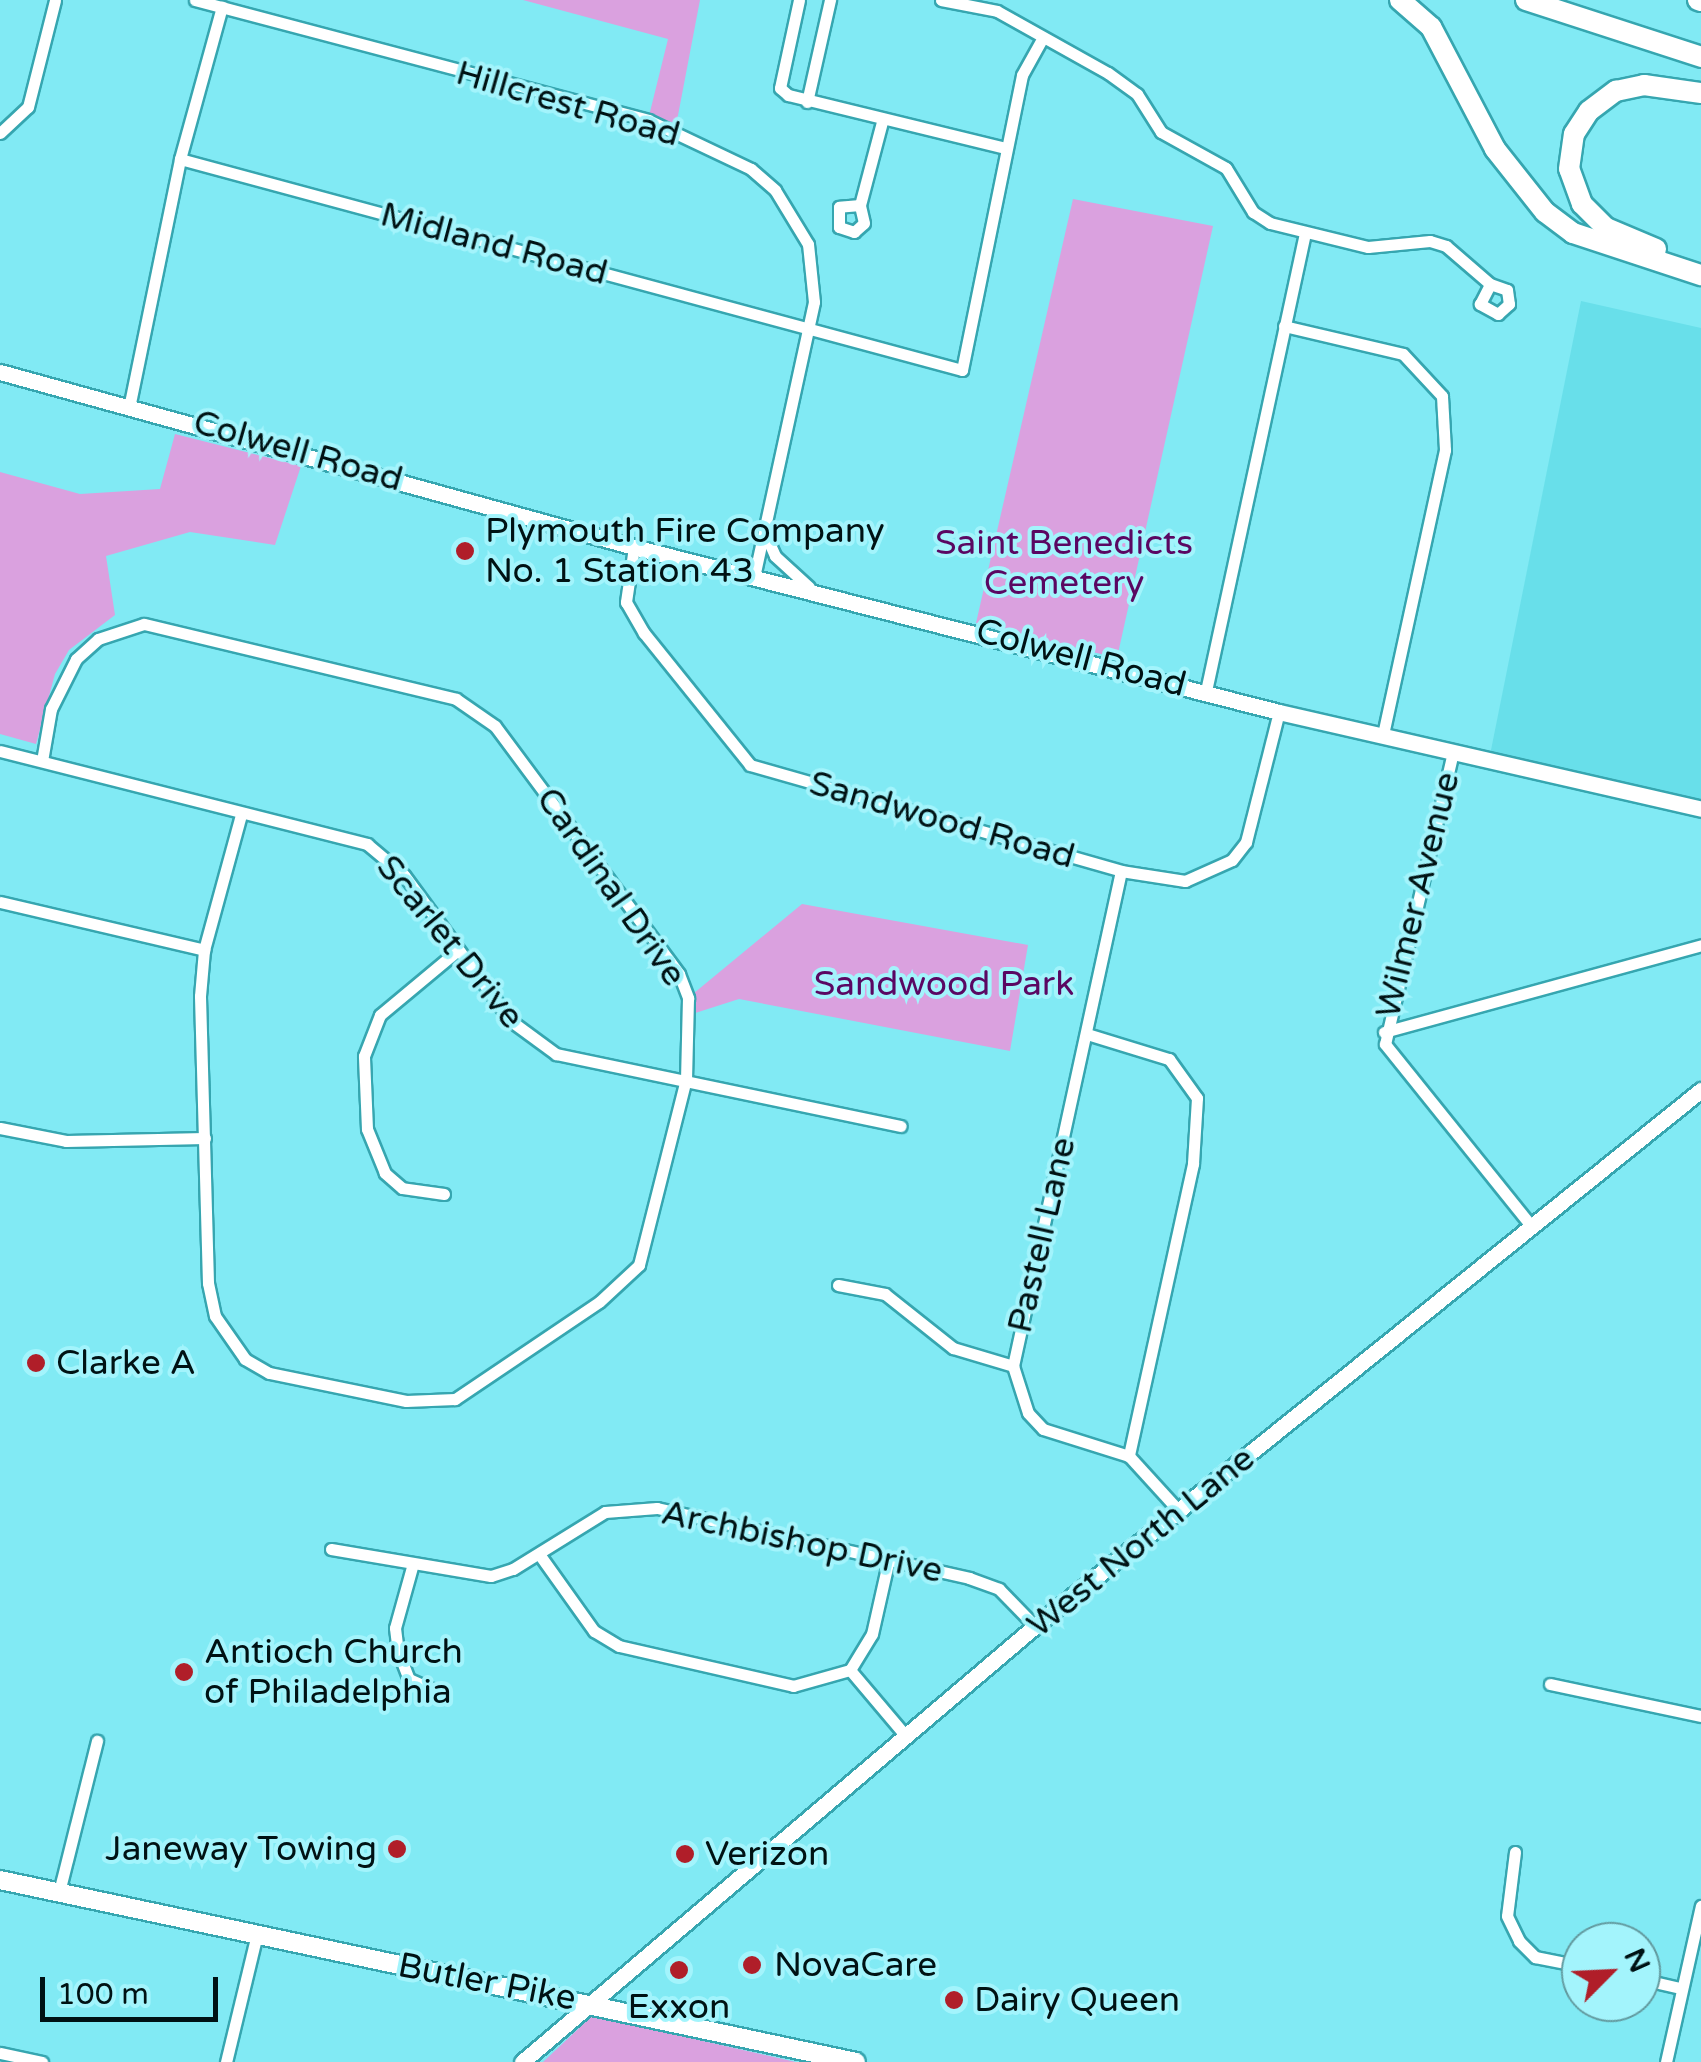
<!DOCTYPE html>
<html>
<head>
<meta charset="utf-8">
<style>
  body { margin:0 }
  #map { position:relative; width:1701px; height:2062px; overflow:hidden; background:#81eaf4; font-family:"Varela Round",sans-serif }
  div>[style] { position:absolute }
  .built>* { inset:0; background:#68dfea }
  .green>* { inset:0; background:#daa1df }
  .roads { filter:drop-shadow(2px 0 #36a6b0) drop-shadow(-2px 0 #36a6b0) drop-shadow(0 2px #36a6b0) drop-shadow(0 -2px #36a6b0) }
  .street>* { height:11px; margin:-5.5px; padding:0 5.5px; transform-origin:5.5px; border-radius:5.5px; background:#fff }
  .secondary>* { height:15px; margin:-7.5px; padding:0 7.5px; transform-origin:7.5px; border-radius:7.5px; background:#fff }
  .primary>* { height:18px; margin:-9px; padding:0 9px; transform-origin:9px; border-radius:9px; background:#fff }
  .highway>* { height:20px; margin:-10px; padding:0 10px; transform-origin:10px; border-radius:10px; background:#fff }
  .dots>* { width:28px; height:28px; translate:-50% -50%; box-sizing:border-box; border:5px solid #a3f4fc; border-radius:50% }
  span { translate:-50% -50%; white-space:nowrap; text-align:center; line-height:1.15; -webkit-text-stroke:8px #a3f4fc; paint-order:stroke }
  .street-label { font-size:35px; color:#001214 }
  .poi-label { font-size:35px; color:#001214 }
  .left { translate:0 -50%; text-align:left }
  .right { translate:-100% -50%; text-align:right }
  .park-label { font-size:35px; color:#5a0762 }
  .north { position:absolute; left:1561px; top:1922px; width:100px; height:100px; box-sizing:border-box; background:#a3f4fc; border:2px solid #629a9f; border-radius:50%; rotate:66deg; font-size:28px; font-weight:700; line-height:40px; text-align:center; color:#001214 }
  .north::after { content:''; display:block; margin:auto; width:35px; height:45px; background:#b01e29; clip-path:polygon(50% 0,100% 100%,50% 72%,0 100%) }
  .scale { position:absolute; left:40px; top:1977px; width:178px; height:45px; box-sizing:border-box; border:5px solid #001214; border-top:0; padding-left:12px; font-size:30px; line-height:35px; white-space:nowrap; color:#001214; -webkit-text-stroke:8px #a3f4fc; paint-order:stroke }
</style>
</head>
<body>
<div id="map">
  <div class="built">
    <i style="clip-path:polygon(1581px 301px,1701px 328px,1701px 809px,1489px 760px)"></i>
  </div>
  <div class="green">
    <i style="clip-path:polygon(523px 0,700px 0,675px 131px,648px 120px,668px 39px)"></i>
    <i style="clip-path:polygon(1073px 199px,1213px 226px,1117px 658px,976px 623px)"></i>
    <i style="clip-path:polygon(175px 434px,301px 466px,275px 545px,190px 532px,106px 556px,115px 615px,69px 650px,55px 674px,36px 744px,0 734px,0 472px,80px 494px,160px 489px)"></i>
    <i style="clip-path:polygon(802px 904px,1028px 945px,1010px 1051px,739px 999px,689px 1015px,688px 998px)"></i>
    <i style="clip-path:polygon(592px 2016px,796px 2062px,543px 2062px)"></i>
  </div>
  <div class="roads">
    <div class="street">
      <i style="left:195px;top:0;width:469px;rotate:14.8deg"></i>
      <i style="left:648px;top:120px;width:114px;rotate:25.4deg"></i>
      <i style="left:751px;top:169px;width:32px;rotate:41deg"></i>
      <i style="left:775px;top:190px;width:63px;rotate:58.6deg"></i>
      <i style="left:808px;top:244px;width:58px;rotate:84.1deg"></i>
      <i style="left:814px;top:302px;width:277px;rotate:102.3deg"></i>
      <i style="left:799px;top:0;width:90px;rotate:102.2deg"></i>
      <i style="left:780px;top:88px;width:11px;rotate:41deg"></i>
      <i style="left:788px;top:95px;width:223px;rotate:13.7deg"></i>
      <i style="left:941px;top:0;width:57px;rotate:11.1deg"></i>
      <i style="left:997px;top:11px;width:127px;rotate:29.2deg"></i>
      <i style="left:1108px;top:73px;width:36px;rotate:36deg"></i>
      <i style="left:1137px;top:94px;width:45px;rotate:57.7deg"></i>
      <i style="left:1161px;top:132px;width:74px;rotate:29deg"></i>
      <i style="left:1226px;top:168px;width:52px;rotate:58.5deg"></i>
      <i style="left:1253px;top:212px;width:20px;rotate:33deg"></i>
      <i style="left:1270px;top:223px;width:101px;rotate:13.8deg"></i>
      <i style="left:1368px;top:247px;width:62px;rotate:-5.5deg"></i>
      <i style="left:1430px;top:241px;width:17px;rotate:17deg"></i>
      <i style="left:1446px;top:246px;width:58px;rotate:40.8deg"></i>
      <i style="left:1490px;top:284px;width:18px;rotate:19deg"></i>
      <i style="left:1507px;top:290px;width:14px;rotate:82deg"></i>
      <i style="left:1509px;top:304px;width:15px;rotate:138deg"></i>
      <i style="left:1498px;top:314px;width:21px;rotate:-151deg"></i>
      <i style="left:1480px;top:304px;width:22px;rotate:-63deg"></i>
      <i style="left:807px;top:102px;width:105px;rotate:-77.3deg"></i>
      <i style="left:0;top:133px;width:38px;rotate:-43deg"></i>
      <i style="left:28px;top:107px;width:110px;rotate:-75.8deg"></i>
      <i style="left:180px;top:159px;width:810px;rotate:15.1deg"></i>
      <i style="left:962px;top:370px;width:301px;rotate:-78.5deg"></i>
      <i style="left:1022px;top:75px;width:41px;rotate:-60.9deg"></i>
      <i style="left:860px;top:205px;width:21px;rotate:175deg"></i>
      <i style="left:839px;top:207px;width:20px;rotate:90deg"></i>
      <i style="left:839px;top:227px;width:16px;rotate:18deg"></i>
      <i style="left:854px;top:232px;width:13px;rotate:-42deg"></i>
      <i style="left:864px;top:223px;width:18px;rotate:-103deg"></i>
      <i style="left:860px;top:205px;width:86px;rotate:-75.2deg"></i>
      <i style="left:1284px;top:326px;width:122px;rotate:13.2deg"></i>
      <i style="left:1403px;top:354px;width:57px;rotate:47.1deg"></i>
      <i style="left:1442px;top:396px;width:54px;rotate:86.8deg"></i>
      <i style="left:1445px;top:450px;width:292px;rotate:102.3deg"></i>
      <i style="left:130px;top:403px;width:249px;rotate:-78.4deg"></i>
      <i style="left:180px;top:159px;width:158px;rotate:-74.6deg"></i>
      <i style="left:764px;top:531px;width:27px;rotate:66deg"></i>
      <i style="left:775px;top:556px;width:46px;rotate:42.4deg"></i>
      <i style="left:634px;top:547px;width:56px;rotate:98.3deg"></i>
      <i style="left:626px;top:602px;width:36px;rotate:60deg"></i>
      <i style="left:644px;top:633px;width:169px;rotate:51.2deg"></i>
      <i style="left:750px;top:765px;width:386px;rotate:15.9deg"></i>
      <i style="left:1121px;top:871px;width:65px;rotate:8.9deg"></i>
      <i style="left:1185px;top:881px;width:51px;rotate:-24.1deg"></i>
      <i style="left:1232px;top:860px;width:23px;rotate:-52deg"></i>
      <i style="left:1246px;top:842px;width:134px;rotate:-75.8deg"></i>
      <i style="left:1206px;top:691px;width:468px;rotate:-77.8deg"></i>
      <i style="left:0;top:751px;width:379px;rotate:14.2deg"></i>
      <i style="left:367px;top:844px;width:48px;rotate:40deg"></i>
      <i style="left:404px;top:875px;width:181px;rotate:53.8deg"></i>
      <i style="left:511px;top:1021px;width:56px;rotate:36.3deg"></i>
      <i style="left:556px;top:1054px;width:352px;rotate:11.8deg"></i>
      <i style="left:1453px;top:752px;width:300px;rotate:103.1deg"></i>
      <i style="left:1385px;top:1044px;width:235px;rotate:51.2deg"></i>
      <i style="left:42px;top:761px;width:53px;rotate:-80.2deg"></i>
      <i style="left:51px;top:709px;width:56px;rotate:-63.4deg"></i>
      <i style="left:76px;top:659px;width:30px;rotate:-42deg"></i>
      <i style="left:98px;top:639px;width:48px;rotate:-18.1deg"></i>
      <i style="left:144px;top:624px;width:321px;rotate:13.5deg"></i>
      <i style="left:456px;top:699px;width:47px;rotate:34.7deg"></i>
      <i style="left:495px;top:726px;width:309px;rotate:53.4deg"></i>
      <i style="left:679px;top:974px;width:26px;rotate:69deg"></i>
      <i style="left:688px;top:998px;width:81px;rotate:91.4deg"></i>
      <i style="left:686px;top:1079px;width:192px;rotate:104.2deg"></i>
      <i style="left:639px;top:1265px;width:54px;rotate:137.2deg"></i>
      <i style="left:599px;top:1302px;width:174px;rotate:146deg"></i>
      <i style="left:455px;top:1399px;width:49px;rotate:177.7deg"></i>
      <i style="left:406px;top:1401px;width:140px;rotate:-168.4deg"></i>
      <i style="left:269px;top:1373px;width:28px;rotate:-150deg"></i>
      <i style="left:245px;top:1359px;width:52px;rotate:-124.9deg"></i>
      <i style="left:215px;top:1316px;width:34px;rotate:-102deg"></i>
      <i style="left:208px;top:1283px;width:287px;rotate:-91.6deg"></i>
      <i style="left:200px;top:996px;width:46px;rotate:-85deg"></i>
      <i style="left:204px;top:950px;width:140px;rotate:-74.7deg"></i>
      <i style="left:1121px;top:871px;width:507px;rotate:102.31deg"></i>
      <i style="left:1013px;top:1366px;width:49px;rotate:72.3deg"></i>
      <i style="left:1028px;top:1413px;width:22px;rotate:47deg"></i>
      <i style="left:1043px;top:1429px;width:90px;rotate:17.4deg"></i>
      <i style="left:1129px;top:1456px;width:76px;rotate:47.7deg"></i>
      <i style="left:0;top:902px;width:210px;rotate:13.2deg"></i>
      <i style="left:1384px;top:1032px;width:329px;rotate:-15.3deg"></i>
      <i style="left:1087px;top:1034px;width:86px;rotate:17deg"></i>
      <i style="left:1169px;top:1059px;width:48px;rotate:54.3deg"></i>
      <i style="left:1197px;top:1098px;width:66px;rotate:93.5deg"></i>
      <i style="left:1193px;top:1164px;width:299px;rotate:102.4deg"></i>
      <i style="left:0;top:1128px;width:67px;rotate:11.1deg"></i>
      <i style="left:66px;top:1141px;width:139px;rotate:-1.2deg"></i>
      <i style="left:444px;top:1194px;width:42px;rotate:-171.9deg"></i>
      <i style="left:402px;top:1188px;width:23px;rotate:-139deg"></i>
      <i style="left:385px;top:1173px;width:48px;rotate:-112.2deg"></i>
      <i style="left:367px;top:1129px;width:73px;rotate:-92.4deg"></i>
      <i style="left:364px;top:1056px;width:44px;rotate:-68.7deg"></i>
      <i style="left:380px;top:1015px;width:102px;rotate:-39.8deg"></i>
      <i style="left:838px;top:1285px;width:48px;rotate:10.8deg"></i>
      <i style="left:885px;top:1294px;width:87px;rotate:38.5deg"></i>
      <i style="left:953px;top:1348px;width:63px;rotate:16.7deg"></i>
      <i style="left:331px;top:1549px;width:162px;rotate:9.6deg"></i>
      <i style="left:491px;top:1576px;width:23px;rotate:-18deg"></i>
      <i style="left:513px;top:1569px;width:108px;rotate:-31.8deg"></i>
      <i style="left:605px;top:1512px;width:52px;rotate:-4.4deg"></i>
      <i style="left:657px;top:1508px;width:320px;rotate:12.6deg"></i>
      <i style="left:969px;top:1578px;width:32px;rotate:20deg"></i>
      <i style="left:999px;top:1589px;width:52px;rotate:45.8deg"></i>
      <i style="left:539px;top:1554px;width:95px;rotate:54.5deg"></i>
      <i style="left:594px;top:1631px;width:29px;rotate:31deg"></i>
      <i style="left:619px;top:1646px;width:179px;rotate:12.9deg"></i>
      <i style="left:793px;top:1686px;width:59px;rotate:-15.7deg"></i>
      <i style="left:850px;top:1670px;width:42px;rotate:-58.6deg"></i>
      <i style="left:872px;top:1634px;width:73px;rotate:-77.3deg"></i>
      <i style="left:412px;top:1567px;width:63px;rotate:105.6deg"></i>
      <i style="left:395px;top:1628px;width:23px;rotate:83deg"></i>
      <i style="left:398px;top:1651px;width:30px;rotate:69deg"></i>
      <i style="left:409px;top:1679px;width:39px;rotate:24deg"></i>
      <i style="left:850px;top:1670px;width:85px;rotate:49.8deg"></i>
      <i style="left:1550px;top:1684px;width:154px;rotate:12deg"></i>
      <i style="left:1515px;top:1852px;width:64px;rotate:97.1deg"></i>
      <i style="left:1507px;top:1916px;width:28px;rotate:64deg"></i>
      <i style="left:1519px;top:1941px;width:23px;rotate:45deg"></i>
      <i style="left:1535px;top:1957px;width:47px;rotate:11.1deg"></i>
      <i style="left:59px;top:1892px;width:156px;rotate:-75.9deg"></i>
      <i style="left:1641px;top:1979px;width:40px;rotate:13deg"></i>
      <i style="left:0;top:2053px;width:43px;rotate:12.1deg"></i>
      <i style="left:226px;top:2062px;width:132px;rotate:-76.4deg"></i>
      <i style="left:1666px;top:2062px;width:160px;rotate:-77.4deg"></i>
    </div>
    <div class="secondary">
      <i style="left:0;top:372px;width:658px;rotate:15.43deg"></i>
      <i style="left:634px;top:547px;width:666px;rotate:14.35deg"></i>
      <i style="left:1279px;top:712px;width:433px;rotate:12.9deg"></i>
      <i style="left:522px;top:2062px;width:673px;rotate:-40.36deg"></i>
      <i style="left:1035px;top:1626px;width:855px;rotate:-38.83deg"></i>
    </div>
    <div class="primary">
      <i style="left:0;top:1880px;width:875px;rotate:12deg"></i>
    </div>
    <div class="highway">
      <i style="left:1400px;top:0;width:41px;rotate:41.1deg"></i>
      <i style="left:1431px;top:27px;width:138px;rotate:62.3deg"></i>
      <i style="left:1495px;top:149px;width:80px;rotate:51.6deg"></i>
      <i style="left:1545px;top:212px;width:35px;rotate:37deg"></i>
      <i style="left:1573px;top:233px;width:135px;rotate:18.2deg"></i>
      <i style="left:1526px;top:0;width:184px;rotate:18deg"></i>
      <i style="left:1698px;top:0;width:3px;rotate:18deg"></i>
      <i style="left:1656px;top:249px;width:54px;rotate:-157.2deg"></i>
      <i style="left:1606px;top:228px;width:34px;rotate:-135deg"></i>
      <i style="left:1582px;top:204px;width:37px;rotate:-110deg"></i>
      <i style="left:1569px;top:169px;width:35px;rotate:-82deg"></i>
      <i style="left:1574px;top:134px;width:27px;rotate:-57deg"></i>
      <i style="left:1589px;top:111px;width:34px;rotate:-37deg"></i>
      <i style="left:1616px;top:91px;width:29px;rotate:-12deg"></i>
      <i style="left:1644px;top:85px;width:58px;rotate:8deg"></i>
    </div>
  </div>
  <div class="dots">
    <i style="left:465px;top:551px;background:#b01e29"></i>
    <i style="left:36px;top:1363px;background:#b01e29"></i>
    <i style="left:184px;top:1672px;background:#b01e29"></i>
    <i style="left:397px;top:1849px;background:#b01e29"></i>
    <i style="left:685px;top:1854px;background:#b01e29"></i>
    <i style="left:752px;top:1965px;background:#b01e29"></i>
    <i style="left:679px;top:1970px;background:#b01e29"></i>
    <i style="left:954px;top:2000px;background:#b01e29"></i>
  </div>
  <div class="street-label">
    <span style="left:568px;top:104px;rotate:16deg">Hillcrest Road</span>
    <span style="left:494px;top:244px;rotate:15deg">Midland Road</span>
    <span style="left:298px;top:451px;rotate:16deg">Colwell Road</span>
    <span style="left:1081px;top:658px;rotate:15deg">Colwell Road</span>
    <span style="left:942px;top:820px;rotate:16deg">Sandwood Road</span>
    <span style="left:611px;top:887px;rotate:55deg">Cardinal Drive</span>
    <span style="left:1418px;top:895px;rotate:-76deg">Wilmer Avenue</span>
    <span style="left:450px;top:942px;rotate:51deg">Scarlet Drive</span>
    <span style="left:1042px;top:1235px;rotate:-77deg">Pastell Lane</span>
    <span style="left:802px;top:1542px;rotate:12deg">Archbishop Drive</span>
    <span style="left:1141px;top:1542px;rotate:-39deg">West North Lane</span>
    <span style="left:487px;top:1982px;rotate:11deg">Butler Pike</span>
  </div>
  <div class="poi-label">
    <span class="left" style="left:485px;top:551px">Plymouth Fire Company<br>No. 1 Station 43</span>
    <span class="left" style="left:56px;top:1363px">Clarke A</span>
    <span class="left" style="left:204px;top:1672px">Antioch Church<br>of Philadelphia</span>
    <span class="right" style="left:377px;top:1849px">Janeway Towing</span>
    <span class="left" style="left:705px;top:1854px">Verizon</span>
    <span class="left" style="left:774px;top:1965px">NovaCare</span>
    <span class="left" style="left:974px;top:2000px">Dairy Queen</span>
    <span style="left:679px;top:2007px">Exxon</span>
  </div>
  <div class="park-label">
    <span style="left:1064px;top:563px">Saint Benedicts<br>Cemetery</span>
    <span style="left:944px;top:984px">Sandwood Park</span>
  </div>
  <div class="north">N</div>
  <div class="scale">100 m</div>
</div>
</body>
</html>
